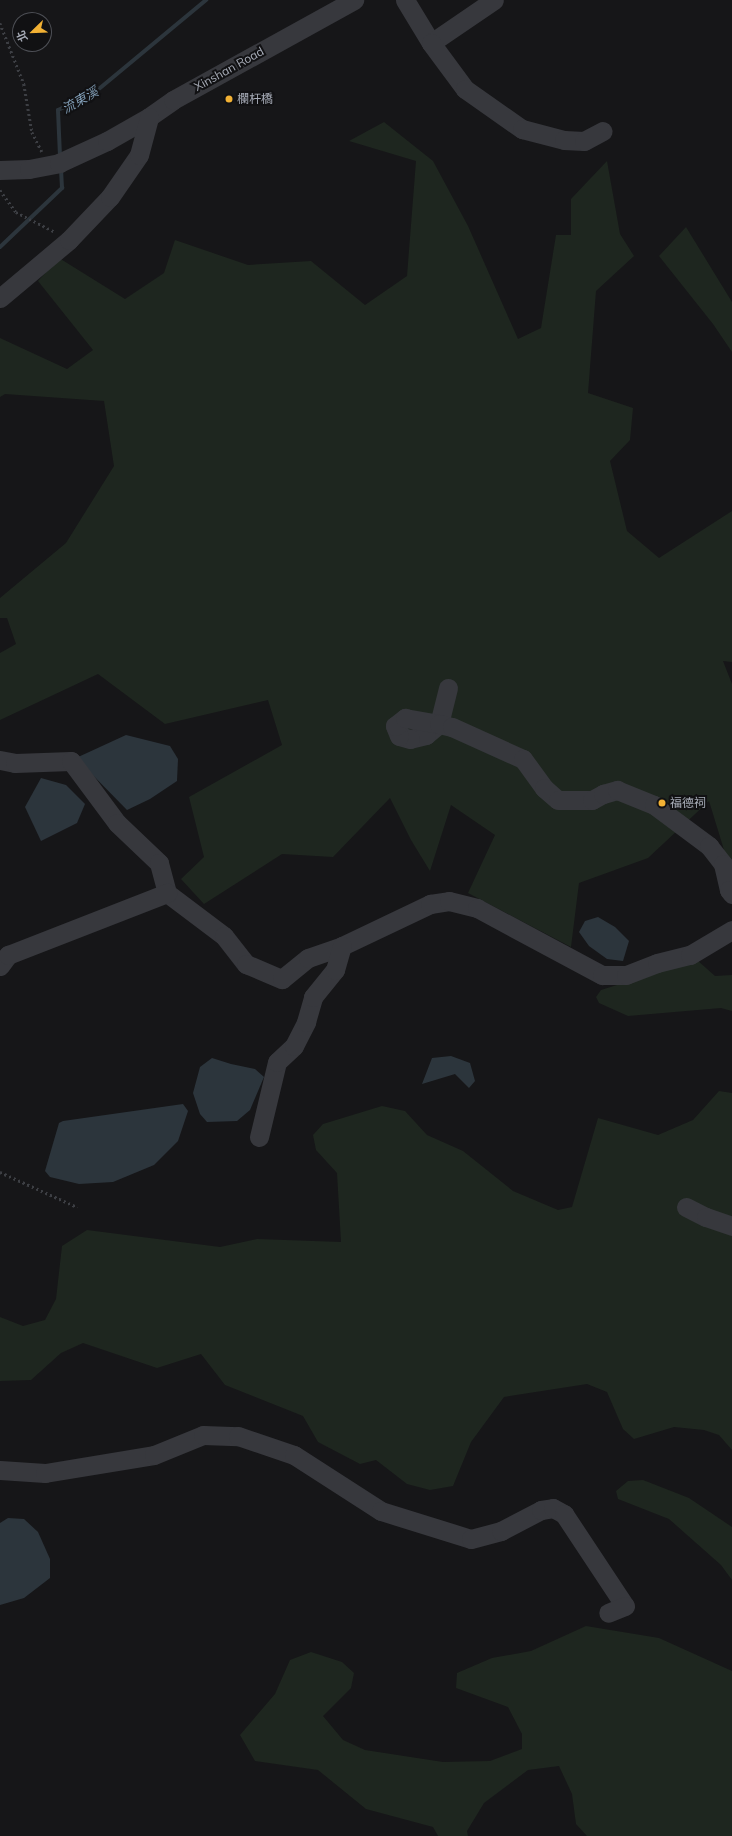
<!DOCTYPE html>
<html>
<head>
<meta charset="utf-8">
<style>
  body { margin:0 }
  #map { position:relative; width:732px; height:1836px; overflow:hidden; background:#161618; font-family:Mulish,"Noto Sans TC",sans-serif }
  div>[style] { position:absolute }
  .green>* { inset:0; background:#1e261f }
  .water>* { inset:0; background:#2c353c }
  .stream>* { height:4px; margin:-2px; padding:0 2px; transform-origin:2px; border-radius:2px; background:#2c353c }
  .path>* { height:2.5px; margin-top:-1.25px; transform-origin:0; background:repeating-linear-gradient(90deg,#3d3f44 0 2px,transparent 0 5px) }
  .minor>* { height:19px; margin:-9.5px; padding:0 9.5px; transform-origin:9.5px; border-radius:9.5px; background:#37383d }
  .dots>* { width:11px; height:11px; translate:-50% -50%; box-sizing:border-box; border:2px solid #111113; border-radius:50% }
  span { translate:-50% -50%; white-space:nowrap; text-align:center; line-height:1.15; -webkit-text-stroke:4px #111113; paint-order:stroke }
  .street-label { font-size:12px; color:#a8adb8 }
  .poi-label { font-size:12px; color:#a8adb8 }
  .left { translate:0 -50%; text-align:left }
  .water-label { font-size:13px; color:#7f9bb3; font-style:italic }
  .north { position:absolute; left:12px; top:12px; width:40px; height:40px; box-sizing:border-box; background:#111113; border:1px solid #4d4f55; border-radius:50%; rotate:247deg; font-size:11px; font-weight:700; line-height:16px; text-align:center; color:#a8adb8 }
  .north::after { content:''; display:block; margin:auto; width:14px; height:18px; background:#f2b134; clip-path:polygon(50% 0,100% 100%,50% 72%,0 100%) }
</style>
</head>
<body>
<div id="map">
  <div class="green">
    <i style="clip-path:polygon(384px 122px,433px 161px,468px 226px,518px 339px,541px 328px,556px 235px,571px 235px,571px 199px,607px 161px,620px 234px,634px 256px,596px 291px,588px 393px,633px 408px,630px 440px,610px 461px,627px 531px,659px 558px,732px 511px,732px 662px,723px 661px,732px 684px,732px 876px,709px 801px,648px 858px,579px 883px,571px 947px,468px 893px,495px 835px,451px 805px,430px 871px,411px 840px,390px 798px,333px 857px,282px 854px,204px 904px,181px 879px,204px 857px,189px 797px,282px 745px,268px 700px,165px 724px,98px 674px,0 720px,0 653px,16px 644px,7px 618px,0 618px,0 598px,66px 543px,114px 466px,104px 401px,5px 394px,0 397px,0 338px,67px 369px,93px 350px,38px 281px,59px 258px,125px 299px,164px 273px,175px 240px,248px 265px,311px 261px,365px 305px,407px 276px,416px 161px,349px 141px)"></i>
    <i style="clip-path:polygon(686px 227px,732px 302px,732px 352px,713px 324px,659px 256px)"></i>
    <i style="clip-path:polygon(697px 960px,715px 976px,732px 975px,732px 1011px,721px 1008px,628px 1016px,599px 1003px,596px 997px,601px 990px)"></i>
    <i style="clip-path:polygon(719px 1091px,732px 1093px,732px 1450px,719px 1435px,704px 1430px,674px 1427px,634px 1439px,623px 1429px,607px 1392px,587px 1384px,504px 1397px,471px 1442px,453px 1486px,430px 1490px,407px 1484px,376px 1460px,360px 1464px,318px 1442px,303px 1416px,225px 1385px,201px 1354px,157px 1368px,83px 1343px,61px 1353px,31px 1380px,0 1381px,0 1317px,23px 1326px,45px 1320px,56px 1299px,62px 1246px,87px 1230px,220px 1247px,257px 1239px,341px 1242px,337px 1173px,316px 1150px,313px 1135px,323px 1124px,382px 1106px,405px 1111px,427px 1135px,463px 1151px,513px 1191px,558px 1210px,572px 1207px,598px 1118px,658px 1135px,693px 1120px)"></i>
    <i style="clip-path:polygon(643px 1480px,689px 1498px,732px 1527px,732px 1580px,721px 1565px,669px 1519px,618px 1499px,616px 1491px,628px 1481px)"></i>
    <i style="clip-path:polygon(586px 1626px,659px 1638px,732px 1671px,732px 1836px,587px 1836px,576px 1824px,572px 1794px,559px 1766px,528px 1770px,484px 1803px,467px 1831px,468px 1836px,438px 1836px,433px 1827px,366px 1809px,318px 1770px,255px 1761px,240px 1735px,275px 1694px,290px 1660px,311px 1652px,342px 1662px,354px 1673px,351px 1688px,323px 1716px,343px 1740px,365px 1750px,443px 1762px,490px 1761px,522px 1749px,522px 1734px,508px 1707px,456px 1688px,457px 1673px,492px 1658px,531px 1651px)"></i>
  </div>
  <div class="water">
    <i style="clip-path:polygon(126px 735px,170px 746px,178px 759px,177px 781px,150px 799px,127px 810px,76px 758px)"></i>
    <i style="clip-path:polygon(41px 778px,66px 785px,85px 804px,77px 823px,41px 841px,25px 807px)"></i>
    <i style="clip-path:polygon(598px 917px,615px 927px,629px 941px,623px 961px,607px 959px,589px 946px,579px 932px,585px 921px)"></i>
    <i style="clip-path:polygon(451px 1056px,470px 1063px,475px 1081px,469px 1088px,455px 1074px,422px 1084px,432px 1058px)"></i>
    <i style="clip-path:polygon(212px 1058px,231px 1064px,255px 1069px,264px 1077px,250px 1110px,237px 1121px,207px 1122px,200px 1114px,193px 1093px,200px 1067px)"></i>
    <i style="clip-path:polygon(183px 1104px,188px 1111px,178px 1141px,154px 1165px,113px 1182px,79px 1184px,50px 1177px,45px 1171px,59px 1123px,63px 1121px)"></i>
    <i style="clip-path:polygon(8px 1518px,24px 1519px,38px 1532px,50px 1559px,50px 1578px,24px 1598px,0 1605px,0 1523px)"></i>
  </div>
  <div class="stream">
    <i style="left:60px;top:156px;width:46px;rotate:-92.5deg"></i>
    <i style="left:58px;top:110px;width:40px;rotate:-25deg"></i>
    <i style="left:94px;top:93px;width:146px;rotate:-39.7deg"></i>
    <i style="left:0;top:247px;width:86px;rotate:-43.6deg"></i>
    <i style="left:62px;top:188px;width:21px;rotate:-93deg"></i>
  </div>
  <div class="path">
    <i style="left:0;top:23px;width:66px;rotate:68.5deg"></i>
    <i style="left:24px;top:84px;width:49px;rotate:80.5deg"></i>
    <i style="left:32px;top:132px;width:22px;rotate:63deg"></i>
    <i style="left:0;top:190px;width:27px;rotate:54deg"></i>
    <i style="left:16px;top:212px;width:44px;rotate:27.1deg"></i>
    <i style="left:0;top:1172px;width:85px;rotate:24.4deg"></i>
  </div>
  <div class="minor">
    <i style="left:405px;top:0;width:50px;rotate:58.8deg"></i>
    <i style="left:431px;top:43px;width:76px;rotate:-34.3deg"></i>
    <i style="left:431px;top:43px;width:57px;rotate:53.5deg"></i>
    <i style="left:465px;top:89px;width:70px;rotate:35.1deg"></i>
    <i style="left:522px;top:129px;width:43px;rotate:14.7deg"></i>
    <i style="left:564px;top:140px;width:20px;rotate:3deg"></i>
    <i style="left:584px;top:141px;width:21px;rotate:-28deg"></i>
    <i style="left:0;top:170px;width:29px;rotate:-2deg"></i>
    <i style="left:29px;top:169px;width:31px;rotate:-11deg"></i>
    <i style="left:59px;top:163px;width:53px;rotate:-24.6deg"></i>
    <i style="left:107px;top:141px;width:48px;rotate:-29.7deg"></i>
    <i style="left:149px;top:117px;width:29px;rotate:-35deg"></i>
    <i style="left:173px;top:100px;width:207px;rotate:-28.9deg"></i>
    <i style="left:0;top:298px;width:90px;rotate:-40deg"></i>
    <i style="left:69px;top:240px;width:59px;rotate:-46.4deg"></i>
    <i style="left:110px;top:197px;width:51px;rotate:-55.4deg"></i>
    <i style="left:139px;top:155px;width:39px;rotate:-75deg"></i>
    <i style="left:448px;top:688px;width:37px;rotate:104deg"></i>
    <i style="left:439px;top:724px;width:17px;rotate:140deg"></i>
    <i style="left:426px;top:735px;width:16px;rotate:166deg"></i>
    <i style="left:410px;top:739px;width:11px;rotate:-165deg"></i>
    <i style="left:399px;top:736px;width:11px;rotate:-112deg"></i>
    <i style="left:395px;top:726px;width:13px;rotate:-39deg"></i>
    <i style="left:405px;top:718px;width:35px;rotate:10deg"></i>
    <i style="left:439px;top:724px;width:13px;rotate:13deg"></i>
    <i style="left:452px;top:727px;width:78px;rotate:24.3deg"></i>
    <i style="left:523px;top:759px;width:36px;rotate:54deg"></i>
    <i style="left:544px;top:788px;width:18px;rotate:41deg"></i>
    <i style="left:558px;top:800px;width:34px"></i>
    <i style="left:592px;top:800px;width:13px;rotate:-29deg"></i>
    <i style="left:603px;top:794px;width:15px;rotate:-16deg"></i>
    <i style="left:617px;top:790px;width:40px;rotate:22deg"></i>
    <i style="left:654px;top:805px;width:69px;rotate:36.7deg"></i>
    <i style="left:709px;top:846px;width:23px;rotate:52deg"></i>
    <i style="left:723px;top:864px;width:27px;rotate:77deg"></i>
    <i style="left:729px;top:890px;width:5px;rotate:53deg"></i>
    <i style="left:0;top:760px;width:15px;rotate:11deg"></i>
    <i style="left:15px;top:763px;width:56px;rotate:-2deg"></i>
    <i style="left:71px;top:761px;width:77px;rotate:53.4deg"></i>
    <i style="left:117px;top:823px;width:58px;rotate:43.6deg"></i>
    <i style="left:159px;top:863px;width:31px;rotate:75deg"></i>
    <i style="left:167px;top:893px;width:71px;rotate:37deg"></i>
    <i style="left:224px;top:936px;width:36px;rotate:52deg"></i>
    <i style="left:246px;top:964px;width:39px;rotate:23deg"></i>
    <i style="left:282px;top:979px;width:33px;rotate:-39deg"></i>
    <i style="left:308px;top:958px;width:36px;rotate:-19deg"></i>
    <i style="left:342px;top:946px;width:98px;rotate:-25.5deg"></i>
    <i style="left:430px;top:904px;width:19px;rotate:-9deg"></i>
    <i style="left:449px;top:901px;width:29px;rotate:14deg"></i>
    <i style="left:477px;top:908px;width:142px;rotate:28.2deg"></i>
    <i style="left:602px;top:975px;width:24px"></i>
    <i style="left:626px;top:975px;width:33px;rotate:-21deg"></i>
    <i style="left:657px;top:963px;width:34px;rotate:-14deg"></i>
    <i style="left:690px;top:955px;width:49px;rotate:-30.8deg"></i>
    <i style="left:0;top:966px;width:14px;rotate:-54deg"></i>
    <i style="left:8px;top:955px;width:171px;rotate:-21.3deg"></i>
    <i style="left:259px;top:1137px;width:77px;rotate:-76.5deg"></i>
    <i style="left:277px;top:1062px;width:23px;rotate:-43deg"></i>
    <i style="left:294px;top:1046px;width:27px;rotate:-63deg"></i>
    <i style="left:306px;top:1022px;width:26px;rotate:-74deg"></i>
    <i style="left:313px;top:997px;width:35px;rotate:-51deg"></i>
    <i style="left:335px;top:970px;width:25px;rotate:-74deg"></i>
    <i style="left:686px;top:1207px;width:22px;rotate:27deg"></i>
    <i style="left:706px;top:1217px;width:28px;rotate:19deg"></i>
    <i style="left:0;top:1470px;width:45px;rotate:3.8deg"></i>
    <i style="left:45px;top:1473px;width:110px;rotate:-9.4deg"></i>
    <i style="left:154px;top:1455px;width:53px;rotate:-22.2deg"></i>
    <i style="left:203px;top:1435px;width:35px;rotate:2deg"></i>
    <i style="left:238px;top:1436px;width:59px;rotate:18.7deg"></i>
    <i style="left:294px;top:1455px;width:103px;rotate:32.8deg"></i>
    <i style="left:381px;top:1511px;width:94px;rotate:17.3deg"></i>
    <i style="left:471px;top:1539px;width:31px;rotate:-15deg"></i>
    <i style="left:501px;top:1531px;width:45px;rotate:-27.7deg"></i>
    <i style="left:541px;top:1510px;width:12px;rotate:-9deg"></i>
    <i style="left:553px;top:1508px;width:13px;rotate:29deg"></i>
    <i style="left:564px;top:1514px;width:110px;rotate:56.5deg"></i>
    <i style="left:625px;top:1606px;width:18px;rotate:158deg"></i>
  </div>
  <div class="dots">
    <i style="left:229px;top:99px;background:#f2b134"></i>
    <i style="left:662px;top:803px;background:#f2b134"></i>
  </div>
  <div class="street-label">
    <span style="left:229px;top:69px;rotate:-29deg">Xinshan Road</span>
  </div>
  <div class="poi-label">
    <span class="left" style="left:237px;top:99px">欄杆橋</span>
    <span class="left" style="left:670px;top:803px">福德祠</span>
  </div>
  <div class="water-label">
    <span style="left:80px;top:100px;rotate:-30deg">流東溪</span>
  </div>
  <div class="north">北</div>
</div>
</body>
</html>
